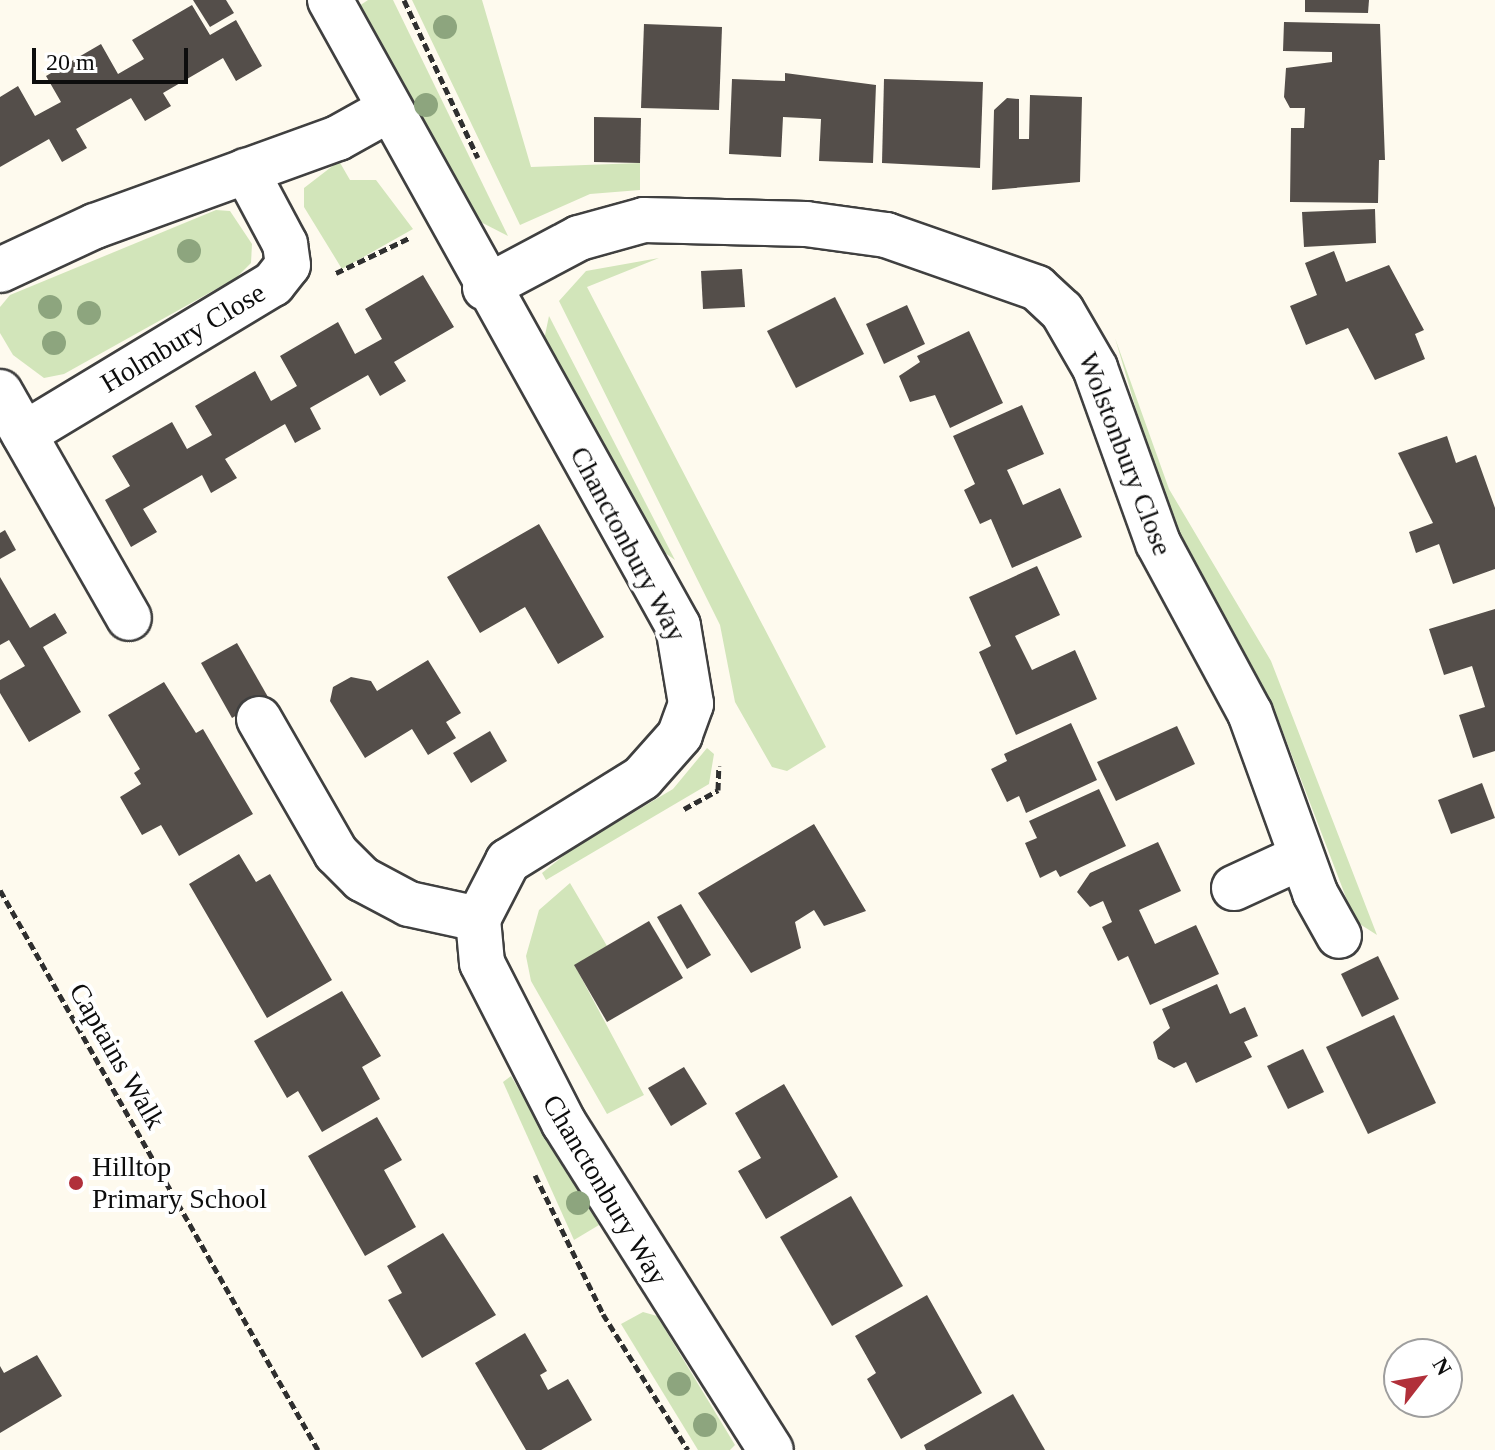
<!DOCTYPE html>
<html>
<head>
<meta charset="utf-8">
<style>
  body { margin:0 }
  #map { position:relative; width:1495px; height:1450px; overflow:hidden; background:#fefaee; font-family:Georgia,serif }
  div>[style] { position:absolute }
  .green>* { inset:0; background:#d2e5ba }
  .building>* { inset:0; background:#544e4a }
  .path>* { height:5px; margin-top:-2.5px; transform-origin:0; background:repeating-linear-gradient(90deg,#2f2f2f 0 8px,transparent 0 12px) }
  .roads { filter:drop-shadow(2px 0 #404040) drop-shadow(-2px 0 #404040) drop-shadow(0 2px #404040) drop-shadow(0 -2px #404040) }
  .minor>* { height:44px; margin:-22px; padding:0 22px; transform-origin:22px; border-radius:22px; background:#fff }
  .trees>* { width:24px; height:24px; margin:-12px; border-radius:50%; background:#8da57e }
  .dots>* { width:22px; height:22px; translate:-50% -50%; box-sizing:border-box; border:4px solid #fff; border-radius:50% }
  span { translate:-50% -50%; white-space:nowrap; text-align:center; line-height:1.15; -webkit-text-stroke:8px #fff; paint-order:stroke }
  .street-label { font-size:28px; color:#0d0d0d }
  .poi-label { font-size:28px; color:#0d0d0d }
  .left { translate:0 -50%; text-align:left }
  .north { position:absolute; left:1383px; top:1338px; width:80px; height:80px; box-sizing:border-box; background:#fff; border:2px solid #9e9e9e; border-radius:50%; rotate:59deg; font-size:22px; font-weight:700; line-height:32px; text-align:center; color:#0d0d0d }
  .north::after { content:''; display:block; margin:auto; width:28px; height:36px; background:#b1303a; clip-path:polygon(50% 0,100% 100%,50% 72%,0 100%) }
  .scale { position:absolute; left:32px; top:48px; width:156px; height:36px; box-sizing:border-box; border:4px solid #0d0d0d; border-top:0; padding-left:10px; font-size:24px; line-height:28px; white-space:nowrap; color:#0d0d0d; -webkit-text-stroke:6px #fff; paint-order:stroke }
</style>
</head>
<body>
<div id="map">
  <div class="green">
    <i style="clip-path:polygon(368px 0,393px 0,508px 236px,469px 216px,359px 6px)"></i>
    <i style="clip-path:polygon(412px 0,482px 0,531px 167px,640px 163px,640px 190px,590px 194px,520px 225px)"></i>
    <i style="clip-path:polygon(339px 161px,350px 180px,376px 180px,413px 229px,342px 269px,304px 207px,304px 188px)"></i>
    <i style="clip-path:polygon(216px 210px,230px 211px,252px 244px,251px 263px,236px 278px,64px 374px,44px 378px,13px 355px,0 333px,0 307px,10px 295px)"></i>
    <i style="clip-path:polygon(659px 258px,587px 287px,826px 747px,787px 771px,772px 767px,735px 702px,720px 625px,559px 301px,586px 271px)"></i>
    <i style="clip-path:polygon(549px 316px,675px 560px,658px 548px,544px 340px)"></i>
    <i style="clip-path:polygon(1115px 338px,1169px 489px,1271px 661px,1377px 935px,1355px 921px,1278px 719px,1193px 570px,1162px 497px)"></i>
    <i style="clip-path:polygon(707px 748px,714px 754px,709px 784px,546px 880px,542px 873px,572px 849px,673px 789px)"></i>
    <i style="clip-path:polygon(570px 883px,607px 946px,575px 966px,644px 1095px,607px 1114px,531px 981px,526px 956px,539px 910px)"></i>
    <i style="clip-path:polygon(511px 1076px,599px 1225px,574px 1240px,503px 1082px)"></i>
    <i style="clip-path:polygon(643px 1312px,657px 1316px,735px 1445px,730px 1450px,698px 1450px,621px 1324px)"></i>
  </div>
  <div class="building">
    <i style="clip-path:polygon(193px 0,226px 0,234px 13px,210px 27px)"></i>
    <i style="clip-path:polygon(1305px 0,1369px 0,1368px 13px,1305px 12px)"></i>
    <i style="clip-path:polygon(192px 5px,210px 35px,236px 20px,262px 66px,236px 81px,223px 58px,163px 93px,171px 106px,145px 121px,131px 98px,76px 129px,87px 148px,62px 162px,49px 139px,0 167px,0 97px,18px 86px,35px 116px,61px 102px,46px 76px,101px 44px,118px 74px,144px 59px,132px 40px)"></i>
    <i style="clip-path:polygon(1284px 22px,1380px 24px,1385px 160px,1379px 160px,1378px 203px,1290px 202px,1291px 128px,1304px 128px,1305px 108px,1290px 108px,1284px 97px,1286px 68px,1332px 62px,1332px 52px,1283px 51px)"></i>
    <i style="clip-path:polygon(644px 24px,722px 27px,719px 110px,641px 108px)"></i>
    <i style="clip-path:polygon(785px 73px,876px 85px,873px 163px,819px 161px,821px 119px,803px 118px,783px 117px,781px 157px,729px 154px,732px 79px,785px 81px)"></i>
    <i style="clip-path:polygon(884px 79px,983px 82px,980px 168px,882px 163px)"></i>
    <i style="clip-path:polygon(1030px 95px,1082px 97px,1080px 182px,992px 190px,994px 110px,1007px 98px,1019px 99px,1019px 139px,1029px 139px)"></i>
    <i style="clip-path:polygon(594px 117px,641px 118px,640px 163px,594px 162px)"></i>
    <i style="clip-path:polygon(1375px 209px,1376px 243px,1304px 247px,1302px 212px)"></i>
    <i style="clip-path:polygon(1334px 251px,1346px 282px,1389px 265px,1424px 330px,1415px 334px,1425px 359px,1375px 380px,1348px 328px,1306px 345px,1290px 306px,1317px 295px,1305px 263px)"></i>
    <i style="clip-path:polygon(742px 269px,745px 307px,703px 309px,701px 271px)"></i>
    <i style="clip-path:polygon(423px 275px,454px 327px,394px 362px,406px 381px,380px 396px,368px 375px,310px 408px,321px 429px,295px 443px,285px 424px,225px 459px,237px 478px,211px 493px,202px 475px,143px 509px,157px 532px,131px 547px,105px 500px,130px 486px,112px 456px,172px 422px,187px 449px,212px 435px,195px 406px,255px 371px,271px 401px,297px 386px,280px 356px,338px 322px,355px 354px,382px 339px,365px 309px)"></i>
    <i style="clip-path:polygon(835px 297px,864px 354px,796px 388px,767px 331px)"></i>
    <i style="clip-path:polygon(907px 305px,925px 344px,884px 364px,866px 324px)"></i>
    <i style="clip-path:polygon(969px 331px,1003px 403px,950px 428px,935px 395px,910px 402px,899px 376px,920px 362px,917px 356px)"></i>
    <i style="clip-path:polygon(1022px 405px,1044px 454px,1007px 470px,1015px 487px,1023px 505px,1060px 488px,1082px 537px,1012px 568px,991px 519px,980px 524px,964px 490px,975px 484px,953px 436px)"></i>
    <i style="clip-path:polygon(1447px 436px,1456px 463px,1476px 455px,1495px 508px,1495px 569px,1453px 584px,1439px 544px,1416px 553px,1409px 532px,1433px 523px,1398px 453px)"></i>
    <i style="clip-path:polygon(539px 524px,604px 637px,558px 664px,525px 607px,480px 633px,447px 577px)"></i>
    <i style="clip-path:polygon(5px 530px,16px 550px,0 559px,0 533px)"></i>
    <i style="clip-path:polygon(1037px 566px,1060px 615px,1015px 636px,1032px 670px,1075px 650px,1097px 699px,1016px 735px,979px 652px,991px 646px,969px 597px)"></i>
    <i style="clip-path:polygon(0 577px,30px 628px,55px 613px,67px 633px,43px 647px,81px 712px,29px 742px,0 693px,0 680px,25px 666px,9px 640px,0 645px)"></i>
    <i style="clip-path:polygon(1495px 609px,1495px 751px,1473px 758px,1459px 715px,1485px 707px,1472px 666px,1444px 675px,1429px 629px)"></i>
    <i style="clip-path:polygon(237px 643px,268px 697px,232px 718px,201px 663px)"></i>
    <i style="clip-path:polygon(428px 660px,461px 713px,446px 722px,456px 738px,428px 755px,412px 729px,365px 758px,330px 701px,333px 687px,351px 677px,371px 681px,377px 691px)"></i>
    <i style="clip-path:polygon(164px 682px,196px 733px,203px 729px,253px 814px,179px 856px,161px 825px,142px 835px,120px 797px,141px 784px,134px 773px,140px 769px,108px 715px)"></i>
    <i style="clip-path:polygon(1071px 723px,1097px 780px,1026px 813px,1019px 796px,1007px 802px,991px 769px,1007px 761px,1004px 754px)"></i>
    <i style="clip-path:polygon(1177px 726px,1195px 764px,1116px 801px,1097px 762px)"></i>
    <i style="clip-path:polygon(490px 731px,507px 761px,471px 783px,453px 753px)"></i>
    <i style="clip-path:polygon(1482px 783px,1495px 818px,1451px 834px,1438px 800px)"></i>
    <i style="clip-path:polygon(1099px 789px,1126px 846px,1060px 877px,1056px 870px,1040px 878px,1025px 843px,1037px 838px,1029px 821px)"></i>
    <i style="clip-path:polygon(814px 824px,866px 911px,824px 926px,814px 910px,795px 922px,801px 948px,751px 973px,698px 893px)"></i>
    <i style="clip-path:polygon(1158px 842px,1181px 891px,1139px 910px,1155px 944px,1196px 925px,1219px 974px,1150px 1005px,1128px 956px,1118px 961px,1102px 927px,1112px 922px,1103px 901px,1090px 907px,1077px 892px,1090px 873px)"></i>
    <i style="clip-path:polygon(239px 854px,256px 882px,270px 874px,332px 980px,267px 1018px,189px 884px)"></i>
    <i style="clip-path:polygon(681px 904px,711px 955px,687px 969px,657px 917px)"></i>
    <i style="clip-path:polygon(649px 921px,683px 978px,607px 1022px,574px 965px)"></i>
    <i style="clip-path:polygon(1378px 956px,1399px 999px,1362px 1017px,1341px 974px)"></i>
    <i style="clip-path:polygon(1217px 984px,1230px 1014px,1245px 1007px,1258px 1036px,1244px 1042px,1252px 1057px,1196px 1083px,1186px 1062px,1174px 1068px,1158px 1059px,1153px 1042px,1170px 1028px,1162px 1009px)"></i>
    <i style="clip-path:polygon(342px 991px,381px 1056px,362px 1067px,380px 1099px,322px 1132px,298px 1091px,287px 1098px,254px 1041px)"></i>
    <i style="clip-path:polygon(1394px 1015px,1436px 1103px,1368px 1134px,1326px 1047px)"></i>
    <i style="clip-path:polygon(1303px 1049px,1324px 1092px,1288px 1109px,1267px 1066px)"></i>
    <i style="clip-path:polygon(684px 1067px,707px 1104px,671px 1126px,648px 1088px)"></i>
    <i style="clip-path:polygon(784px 1084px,838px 1177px,766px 1219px,738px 1171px,761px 1158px,735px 1113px)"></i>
    <i style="clip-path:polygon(377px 1117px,402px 1160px,384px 1170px,416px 1227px,365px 1256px,308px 1156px)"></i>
    <i style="clip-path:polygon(851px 1196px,903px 1286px,832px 1326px,780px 1237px)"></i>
    <i style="clip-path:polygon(443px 1233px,496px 1315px,422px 1358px,388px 1300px,402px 1293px,387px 1266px)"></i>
    <i style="clip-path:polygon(927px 1295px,982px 1393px,901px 1439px,867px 1379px,876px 1373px,855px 1336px)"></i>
    <i style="clip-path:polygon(525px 1333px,547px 1371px,540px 1375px,548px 1390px,568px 1379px,592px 1420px,541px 1450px,526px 1450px,475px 1363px)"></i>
    <i style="clip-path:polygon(37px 1355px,62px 1396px,0 1433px,0 1366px,4px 1373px)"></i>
    <i style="clip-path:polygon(1013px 1394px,1045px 1450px,926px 1450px,924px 1445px)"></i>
  </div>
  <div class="path">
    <i style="left:404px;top:0;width:174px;rotate:64.9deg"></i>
    <i style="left:336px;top:273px;width:81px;rotate:-25.6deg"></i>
    <i style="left:684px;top:809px;width:39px;rotate:-29deg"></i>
    <i style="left:718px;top:790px;width:24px;rotate:-88deg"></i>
    <i style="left:0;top:890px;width:644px;rotate:60.41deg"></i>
    <i style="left:535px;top:1175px;width:155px;rotate:63.9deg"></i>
    <i style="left:603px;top:1314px;width:160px;rotate:58deg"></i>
  </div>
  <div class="roads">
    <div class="minor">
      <i style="left:330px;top:0;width:716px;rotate:60.93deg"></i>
      <i style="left:678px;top:626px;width:79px;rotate:80.5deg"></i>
      <i style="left:691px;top:704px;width:33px;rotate:110deg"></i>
      <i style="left:680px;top:735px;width:57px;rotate:131.5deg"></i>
      <i style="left:642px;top:778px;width:158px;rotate:148.2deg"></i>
      <i style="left:508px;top:861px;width:65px;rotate:117.3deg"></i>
      <i style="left:478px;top:919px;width:44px;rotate:84.8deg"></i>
      <i style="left:482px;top:963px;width:180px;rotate:62.9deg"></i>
      <i style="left:564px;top:1123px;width:387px;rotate:57.7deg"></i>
      <i style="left:0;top:270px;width:105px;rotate:-24.9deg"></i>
      <i style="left:95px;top:226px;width:258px;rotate:-19.9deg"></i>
      <i style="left:338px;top:138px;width:57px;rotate:-29.2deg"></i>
      <i style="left:485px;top:288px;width:106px;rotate:-28deg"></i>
      <i style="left:579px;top:238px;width:67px;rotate:-15.5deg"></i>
      <i style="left:644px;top:220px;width:162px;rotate:1.4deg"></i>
      <i style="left:806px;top:224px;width:81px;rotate:7.8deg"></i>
      <i style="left:886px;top:235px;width:160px;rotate:19.3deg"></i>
      <i style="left:1037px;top:288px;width:34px;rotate:43deg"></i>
      <i style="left:1062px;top:311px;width:66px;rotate:59.9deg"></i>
      <i style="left:1095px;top:368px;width:186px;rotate:70.2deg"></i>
      <i style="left:1158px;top:543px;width:193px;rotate:61.6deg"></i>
      <i style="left:1250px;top:713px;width:191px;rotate:70.1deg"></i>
      <i style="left:1315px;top:893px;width:49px;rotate:60.8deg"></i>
      <i style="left:0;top:392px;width:260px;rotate:60.3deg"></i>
      <i style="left:24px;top:434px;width:291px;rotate:-31.1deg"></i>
      <i style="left:273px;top:284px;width:24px;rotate:-52deg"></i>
      <i style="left:288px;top:265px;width:21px;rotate:-98deg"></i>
      <i style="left:285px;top:244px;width:83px;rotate:-118.1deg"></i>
      <i style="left:259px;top:719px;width:155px;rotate:60.1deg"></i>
      <i style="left:336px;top:853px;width:37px;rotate:45deg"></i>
      <i style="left:362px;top:879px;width:53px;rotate:28deg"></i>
      <i style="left:409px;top:904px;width:71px;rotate:12.3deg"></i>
      <i style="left:1234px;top:888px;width:74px;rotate:-24.8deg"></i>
    </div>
  </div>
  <div class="trees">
    <i style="left:445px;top:27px"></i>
    <i style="left:426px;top:105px"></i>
    <i style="left:189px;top:251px"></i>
    <i style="left:50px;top:307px"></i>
    <i style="left:89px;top:313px"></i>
    <i style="left:54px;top:343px"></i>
    <i style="left:578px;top:1203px"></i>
    <i style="left:679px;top:1384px"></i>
    <i style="left:705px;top:1425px"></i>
  </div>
  <div class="dots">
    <i style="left:76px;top:1183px;background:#b1303a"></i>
  </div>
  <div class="street-label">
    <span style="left:183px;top:338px;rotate:-31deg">Holmbury Close</span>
    <span style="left:1125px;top:454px;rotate:69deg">Wolstonbury Close</span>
    <span style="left:628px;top:544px;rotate:62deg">Chanctonbury Way</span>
    <span style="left:117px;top:1056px;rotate:60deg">Captains Walk</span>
    <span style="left:605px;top:1190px;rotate:59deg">Chanctonbury Way</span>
  </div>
  <div class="poi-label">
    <span class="left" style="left:92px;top:1183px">Hilltop<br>Primary School</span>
  </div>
  <div class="north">N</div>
  <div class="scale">20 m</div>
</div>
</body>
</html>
